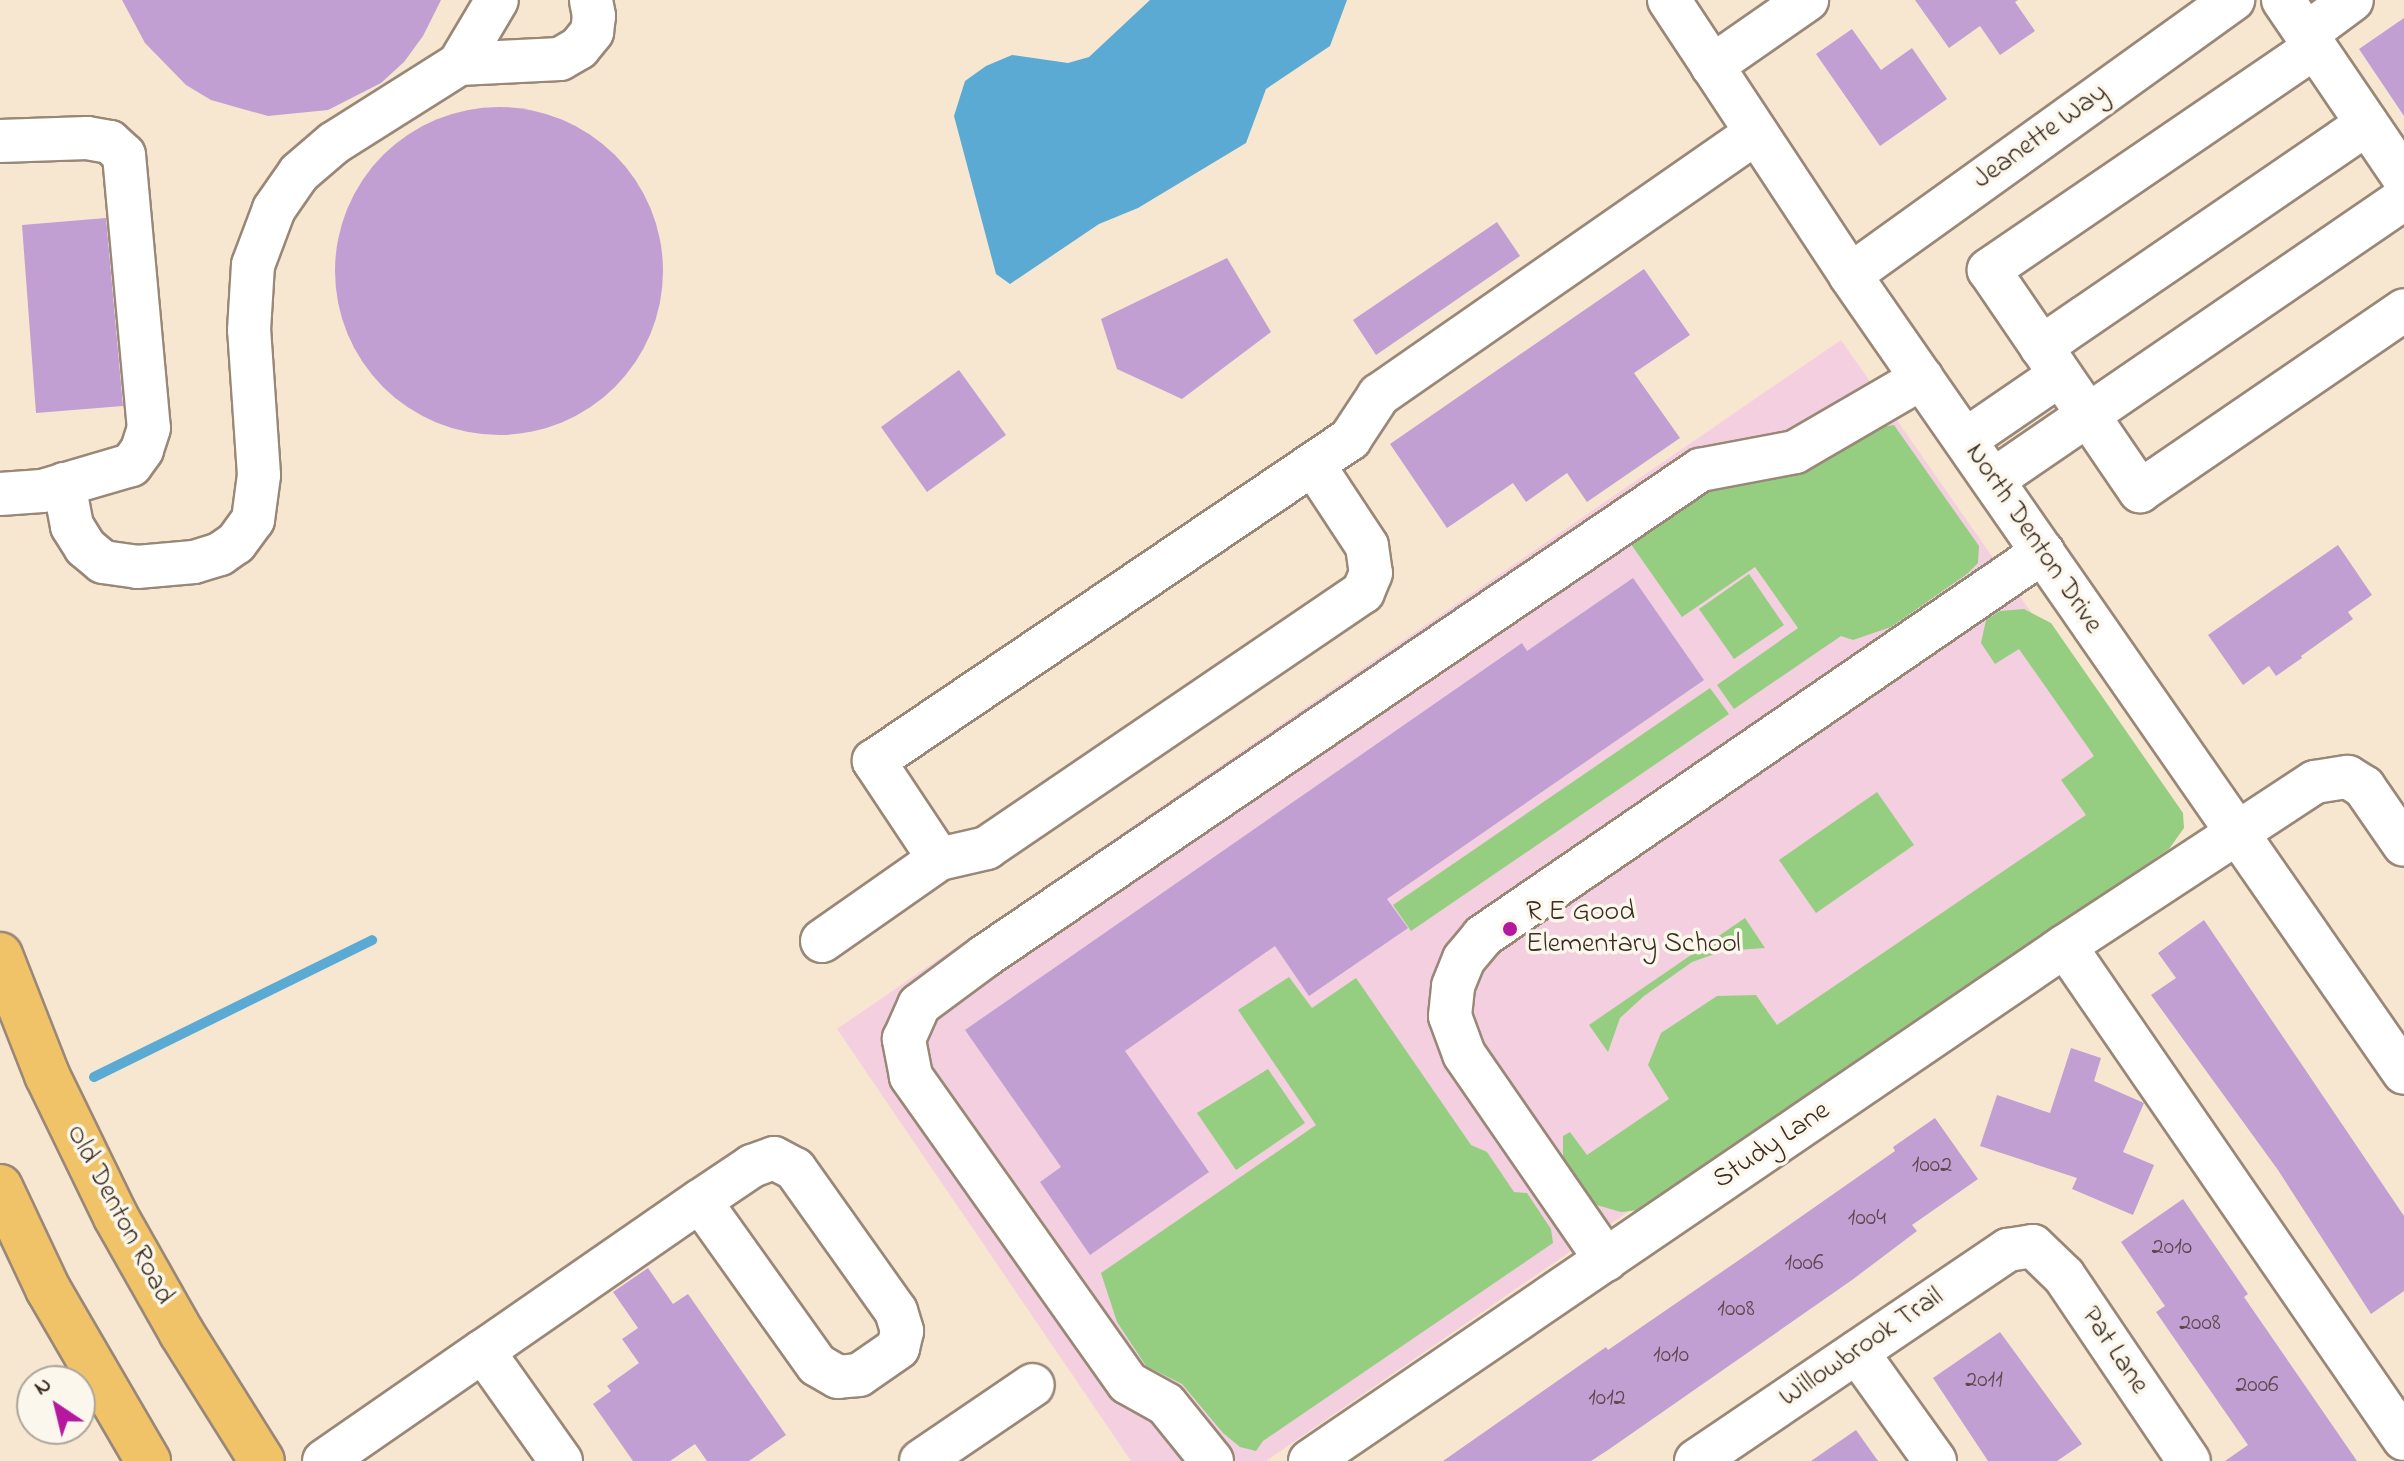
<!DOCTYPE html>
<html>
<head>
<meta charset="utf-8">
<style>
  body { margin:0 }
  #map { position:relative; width:2404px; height:1461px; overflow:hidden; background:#f7e7d1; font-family:"Indie Flower",sans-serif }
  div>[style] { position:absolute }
  .built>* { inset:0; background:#f3cfdf }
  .green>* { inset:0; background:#95ce81 }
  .water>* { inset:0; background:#5aaad4 }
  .stream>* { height:10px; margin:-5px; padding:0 5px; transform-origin:5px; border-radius:5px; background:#5aaad4 }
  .building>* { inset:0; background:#c19fd3 }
  .round { border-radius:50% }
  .roads { filter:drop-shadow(2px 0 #998878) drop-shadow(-2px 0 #998878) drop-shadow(0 2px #998878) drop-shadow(0 -2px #998878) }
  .minor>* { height:42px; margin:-21px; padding:0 21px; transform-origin:21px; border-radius:21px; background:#fff }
  .major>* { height:44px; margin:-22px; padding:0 22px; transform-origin:22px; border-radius:22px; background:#f1c369 }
  .dots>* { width:22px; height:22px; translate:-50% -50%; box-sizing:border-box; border:4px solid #fbf7ec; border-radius:50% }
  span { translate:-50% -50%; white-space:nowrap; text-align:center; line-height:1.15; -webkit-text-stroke:7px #fbf7ec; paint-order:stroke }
  .number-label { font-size:24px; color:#5c474b }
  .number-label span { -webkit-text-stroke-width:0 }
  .street-label { font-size:28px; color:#3b2a1e }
  .poi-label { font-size:28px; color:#3b2a1e }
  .left { translate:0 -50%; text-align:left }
  .north { position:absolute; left:16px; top:1365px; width:80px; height:80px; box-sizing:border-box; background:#fbf7ec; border:2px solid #aea59a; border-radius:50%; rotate:325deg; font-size:22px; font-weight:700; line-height:32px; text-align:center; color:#3b2a1e }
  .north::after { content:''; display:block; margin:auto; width:28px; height:36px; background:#b5179e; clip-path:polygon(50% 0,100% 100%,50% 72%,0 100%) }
</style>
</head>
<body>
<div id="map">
  <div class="built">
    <i style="clip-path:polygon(1841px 340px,2183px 830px,1266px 1461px,1131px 1461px,837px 1029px)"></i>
  </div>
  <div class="green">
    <i style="clip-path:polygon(1894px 425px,1979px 546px,1978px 563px,1967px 574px,1891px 627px,1853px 640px,1841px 636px,1734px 709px,1717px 685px,1798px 628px,1755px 567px,1682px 617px,1628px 540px,1694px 495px,1867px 429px)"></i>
    <i style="clip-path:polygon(1749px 574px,1784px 625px,1734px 659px,1699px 609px)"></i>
    <i style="clip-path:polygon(2024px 609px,2051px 623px,2183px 813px,2184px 828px,2169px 849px,1640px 1210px,1621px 1212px,1593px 1204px,1563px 1160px,1563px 1136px,1570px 1132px,1587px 1155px,1669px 1099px,1648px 1065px,1661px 1033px,1717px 996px,1756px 995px,1777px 1025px,2086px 815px,2061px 780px,2094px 756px,2019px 649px,1995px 664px,1981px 643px,1986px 620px,2000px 611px)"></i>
    <i style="clip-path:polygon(1710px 688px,1729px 714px,1411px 931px,1393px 905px)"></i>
    <i style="clip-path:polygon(1877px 792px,1914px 845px,1816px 913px,1779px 860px)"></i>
    <i style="clip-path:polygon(1745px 918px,1765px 948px,1723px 951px,1692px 962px,1644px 996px,1620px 1018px,1608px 1052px,1589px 1025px)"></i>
    <i style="clip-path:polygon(1289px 977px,1312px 1008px,1356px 978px,1471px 1145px,1487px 1152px,1514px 1192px,1527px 1193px,1551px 1229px,1553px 1243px,1263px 1441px,1256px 1451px,1240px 1447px,1223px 1433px,1182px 1384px,1146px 1366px,1117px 1322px,1101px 1273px,1316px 1125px,1238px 1010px)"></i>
    <i style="clip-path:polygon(1268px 1069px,1305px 1123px,1236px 1170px,1197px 1113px)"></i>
  </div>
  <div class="water">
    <i style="clip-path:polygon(1150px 0,1347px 0,1330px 46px,1266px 89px,1246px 143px,1138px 208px,1099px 224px,1010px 284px,996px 274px,954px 116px,965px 81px,986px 66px,1012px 55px,1068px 63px,1089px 57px)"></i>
  </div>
  <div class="stream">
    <i style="left:94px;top:1077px;width:310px;rotate:-26.2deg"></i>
  </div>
  <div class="building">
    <i style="clip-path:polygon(122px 0,441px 0,423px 36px,404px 62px,381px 83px,328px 110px,268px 116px,211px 100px,186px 85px,145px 43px)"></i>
    <i style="clip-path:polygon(1915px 0,2018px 0,2015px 2px,2035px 31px,2000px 55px,1980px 26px,1949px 48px)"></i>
    <i style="clip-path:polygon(2404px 18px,2404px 116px,2359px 49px)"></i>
    <i style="clip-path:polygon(1852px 29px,1881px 70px,1912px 48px,1947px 99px,1880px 146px,1816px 54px)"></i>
    <i class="round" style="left:335px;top:107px;width:328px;height:328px"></i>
    <i style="clip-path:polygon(106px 218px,123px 406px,36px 413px,22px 225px)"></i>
    <i style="clip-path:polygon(1497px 222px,1520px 256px,1376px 355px,1353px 320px)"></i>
    <i style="clip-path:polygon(1227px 258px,1271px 332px,1182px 399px,1117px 369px,1101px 319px)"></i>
    <i style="clip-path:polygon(1644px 269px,1690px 335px,1634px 373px,1680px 438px,1587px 502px,1567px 473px,1526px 502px,1513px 483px,1447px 528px,1390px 444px)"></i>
    <i style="clip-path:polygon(959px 370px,1006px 435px,927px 492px,881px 427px)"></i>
    <i style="clip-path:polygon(2338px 545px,2372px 595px,2348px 612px,2353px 619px,2301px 656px,2302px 658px,2276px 676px,2269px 666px,2243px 685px,2208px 635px)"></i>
    <i style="clip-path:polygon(1633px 578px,1704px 680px,1387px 899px,1408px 928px,1309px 996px,1275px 946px,1125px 1051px,1209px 1172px,1090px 1255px,1040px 1182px,1061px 1167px,965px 1030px,1522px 643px,1527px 651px)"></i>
    <i style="clip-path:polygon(2204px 920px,2404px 1216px,2404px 1291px,2371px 1314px,2278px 1170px,2151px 995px,2176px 978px,2158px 953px)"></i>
    <i style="clip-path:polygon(2071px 1048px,2101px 1058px,2094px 1081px,2144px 1103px,2123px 1152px,2154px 1165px,2133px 1215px,2072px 1189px,2077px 1178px,1980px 1146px,1997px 1095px,2050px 1113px)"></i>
    <i style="clip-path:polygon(1935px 1118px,1978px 1179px,1912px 1225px,1917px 1231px,1852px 1280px,1608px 1450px,1591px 1461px,1443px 1461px,1606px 1347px,1608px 1350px,1742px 1258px,1895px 1151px,1893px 1147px)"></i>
    <i style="clip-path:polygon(2183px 1199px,2248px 1294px,2244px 1297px,2357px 1461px,2225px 1461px,2248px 1445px,2156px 1312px,2165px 1306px,2121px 1242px)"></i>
    <i style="clip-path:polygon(648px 1268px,673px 1304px,688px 1294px,786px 1435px,749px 1461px,707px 1461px,695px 1444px,670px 1461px,633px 1461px,593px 1404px,611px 1391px,607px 1386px,639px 1363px,622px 1339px,638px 1328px,613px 1292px)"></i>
    <i style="clip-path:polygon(2000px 1332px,2082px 1444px,2057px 1461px,1988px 1461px,1933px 1378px)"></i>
    <i style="clip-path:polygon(1856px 1430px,1878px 1461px,1811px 1461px)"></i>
  </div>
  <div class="roads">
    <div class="minor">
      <i style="left:1669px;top:0;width:329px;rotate:56.6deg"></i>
      <i style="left:1850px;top:275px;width:971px;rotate:55.23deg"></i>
      <i style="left:2283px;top:0;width:215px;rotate:55.8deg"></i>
      <i style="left:2306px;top:34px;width:57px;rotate:-36.5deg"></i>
      <i style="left:2314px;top:48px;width:394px;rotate:145.7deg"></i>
      <i style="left:1989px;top:270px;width:268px;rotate:55.7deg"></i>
      <i style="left:2140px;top:491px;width:320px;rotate:-34.4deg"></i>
      <i style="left:459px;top:64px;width:101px;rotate:-2.8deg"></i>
      <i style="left:560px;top:59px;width:22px;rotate:-30deg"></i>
      <i style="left:579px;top:48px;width:21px;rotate:-51deg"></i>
      <i style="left:592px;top:32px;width:16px;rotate:-83deg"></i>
      <i style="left:594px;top:16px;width:16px;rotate:-101deg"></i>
      <i style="left:1712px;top:66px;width:116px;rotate:-34.8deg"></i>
      <i style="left:0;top:141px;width:87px;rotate:-2deg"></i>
      <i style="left:87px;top:138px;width:23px;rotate:10deg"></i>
      <i style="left:110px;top:142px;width:19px;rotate:43deg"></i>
      <i style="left:124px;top:155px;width:274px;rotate:84.8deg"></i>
      <i style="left:149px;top:428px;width:23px;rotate:108deg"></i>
      <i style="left:142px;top:450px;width:19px;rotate:126deg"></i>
      <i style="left:131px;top:465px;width:93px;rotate:163.7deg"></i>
      <i style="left:42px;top:491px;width:42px;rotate:175.9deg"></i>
      <i style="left:1850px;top:275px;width:472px;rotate:-35.7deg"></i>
      <i style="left:2041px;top:347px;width:395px;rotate:-34.4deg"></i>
      <i style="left:1965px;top:440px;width:115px;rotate:-34.4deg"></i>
      <i style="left:1313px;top:464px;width:98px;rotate:56.6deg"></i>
      <i style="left:1367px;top:546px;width:27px;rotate:82deg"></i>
      <i style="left:1371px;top:573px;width:21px;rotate:113deg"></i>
      <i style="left:1363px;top:592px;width:455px;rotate:145.8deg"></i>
      <i style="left:987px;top:848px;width:49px;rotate:167.1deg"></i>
      <i style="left:939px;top:859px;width:118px;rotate:-123.6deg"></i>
      <i style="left:874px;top:761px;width:575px;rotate:-34.08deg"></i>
      <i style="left:1350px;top:439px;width:53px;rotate:-56.6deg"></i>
      <i style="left:1379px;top:395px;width:459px;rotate:-34.8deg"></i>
      <i style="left:1993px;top:480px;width:498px;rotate:-34.4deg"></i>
      <i style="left:64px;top:484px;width:43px;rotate:79.2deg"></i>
      <i style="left:72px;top:526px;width:25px;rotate:58deg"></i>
      <i style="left:85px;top:547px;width:23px;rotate:40deg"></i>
      <i style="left:103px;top:562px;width:34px;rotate:8deg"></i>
      <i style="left:137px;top:567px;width:57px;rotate:-5deg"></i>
      <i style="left:194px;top:562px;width:27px;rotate:-17deg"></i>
      <i style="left:220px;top:554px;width:19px;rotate:-35deg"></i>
      <i style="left:236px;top:543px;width:29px;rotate:-54deg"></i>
      <i style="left:253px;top:520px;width:45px;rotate:-82.4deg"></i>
      <i style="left:259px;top:475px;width:145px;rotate:-93.9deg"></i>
      <i style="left:249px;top:330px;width:65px;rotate:-86.5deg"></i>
      <i style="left:253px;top:265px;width:60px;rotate:-69.4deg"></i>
      <i style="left:274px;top:209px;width:44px;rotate:-55.2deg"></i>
      <i style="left:299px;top:173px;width:46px;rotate:-40.6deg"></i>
      <i style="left:334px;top:143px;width:148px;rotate:-32.3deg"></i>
      <i style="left:459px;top:64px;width:74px;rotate:-59.3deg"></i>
      <i style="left:822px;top:941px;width:143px;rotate:-35deg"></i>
      <i style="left:2065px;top:946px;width:598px;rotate:55.49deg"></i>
      <i style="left:1606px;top:1260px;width:250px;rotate:-124.6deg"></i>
      <i style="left:1464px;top:1054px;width:40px;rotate:-110.2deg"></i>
      <i style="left:1450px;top:1016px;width:30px;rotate:-84deg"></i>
      <i style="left:1453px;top:986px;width:29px;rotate:-68deg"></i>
      <i style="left:1464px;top:959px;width:30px;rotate:-50deg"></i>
      <i style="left:1483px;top:936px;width:679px;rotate:-34.44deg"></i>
      <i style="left:483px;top:1351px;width:135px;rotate:54.7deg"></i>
      <i style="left:1857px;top:1352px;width:134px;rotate:54.4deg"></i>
      <i style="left:324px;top:1461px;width:193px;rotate:-34.7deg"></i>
      <i style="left:483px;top:1351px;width:264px;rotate:-34.7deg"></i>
      <i style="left:700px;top:1201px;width:63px;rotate:-33.9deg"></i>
      <i style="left:752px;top:1166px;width:23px;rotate:-20deg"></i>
      <i style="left:774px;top:1158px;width:24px;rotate:28deg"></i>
      <i style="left:795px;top:1169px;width:174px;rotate:54.6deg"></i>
      <i style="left:896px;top:1311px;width:21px;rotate:73deg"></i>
      <i style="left:902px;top:1331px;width:17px;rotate:103deg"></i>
      <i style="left:898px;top:1348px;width:47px;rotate:145.3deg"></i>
      <i style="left:859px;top:1375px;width:21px;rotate:175deg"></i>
      <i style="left:838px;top:1377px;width:24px;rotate:-150deg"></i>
      <i style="left:817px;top:1365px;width:201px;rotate:-125.5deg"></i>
      <i style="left:921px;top:1461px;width:135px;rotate:-34.2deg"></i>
      <i style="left:1212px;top:1461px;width:73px;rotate:-128.9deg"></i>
      <i style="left:1166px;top:1404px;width:43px;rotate:-151.1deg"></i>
      <i style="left:1128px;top:1383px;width:376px;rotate:-125.3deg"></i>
      <i style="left:911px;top:1076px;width:38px;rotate:-101deg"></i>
      <i style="left:904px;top:1039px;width:37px;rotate:-66deg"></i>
      <i style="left:919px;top:1005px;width:82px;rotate:-36.6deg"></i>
      <i style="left:985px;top:956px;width:865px;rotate:-34.2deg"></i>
      <i style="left:1700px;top:470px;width:97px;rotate:-10.7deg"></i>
      <i style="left:1795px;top:452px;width:147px;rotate:-30.2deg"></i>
      <i style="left:1310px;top:1461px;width:914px;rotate:-34.3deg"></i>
      <i style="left:2065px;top:946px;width:299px;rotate:-33.3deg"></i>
      <i style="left:2315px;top:782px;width:33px;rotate:-9deg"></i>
      <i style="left:2348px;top:777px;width:19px;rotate:32deg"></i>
      <i style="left:2364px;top:787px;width:70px;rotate:55.4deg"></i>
      <i style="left:1696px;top:1461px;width:377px;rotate:-34.1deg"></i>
      <i style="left:2008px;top:1250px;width:25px;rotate:-9deg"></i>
      <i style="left:2033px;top:1246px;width:43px;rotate:44.1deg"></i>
      <i style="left:2064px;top:1276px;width:223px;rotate:56deg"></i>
    </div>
    <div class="major">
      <i style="left:0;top:955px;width:129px;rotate:68.6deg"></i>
      <i style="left:47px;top:1075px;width:158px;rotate:64.1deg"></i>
      <i style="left:116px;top:1217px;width:132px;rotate:60.5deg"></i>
      <i style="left:181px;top:1332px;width:152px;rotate:57.9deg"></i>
      <i style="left:0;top:1187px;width:113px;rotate:64.8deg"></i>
      <i style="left:48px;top:1289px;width:199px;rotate:59.8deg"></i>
    </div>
  </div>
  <div class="dots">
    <i style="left:1510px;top:929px;background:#b5179e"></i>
  </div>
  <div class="number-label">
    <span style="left:1932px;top:1166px">1002</span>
    <span style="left:1867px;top:1219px">1004</span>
    <span style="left:2172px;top:1248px">2010</span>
    <span style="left:1804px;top:1264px">1006</span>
    <span style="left:1736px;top:1310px">1008</span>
    <span style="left:2200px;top:1324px">2008</span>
    <span style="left:1671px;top:1356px">1010</span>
    <span style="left:1984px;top:1381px">2011</span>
    <span style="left:2257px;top:1386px">2006</span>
    <span style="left:1607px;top:1399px">1012</span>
  </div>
  <div class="street-label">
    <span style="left:2041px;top:137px;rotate:-36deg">Jeanette Way</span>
    <span style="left:2033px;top:539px;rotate:56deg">North Denton Drive</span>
    <span style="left:1772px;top:1146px;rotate:-34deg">Study Lane</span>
    <span style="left:119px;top:1215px;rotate:62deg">Old Denton Road</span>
    <span style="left:1862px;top:1348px;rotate:-34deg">Willowbrook Trail</span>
    <span style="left:2114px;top:1351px;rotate:56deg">Pat Lane</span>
  </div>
  <div class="poi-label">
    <span class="left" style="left:1526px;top:929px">R E Good<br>Elementary School</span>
  </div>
  <div class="north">N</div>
</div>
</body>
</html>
